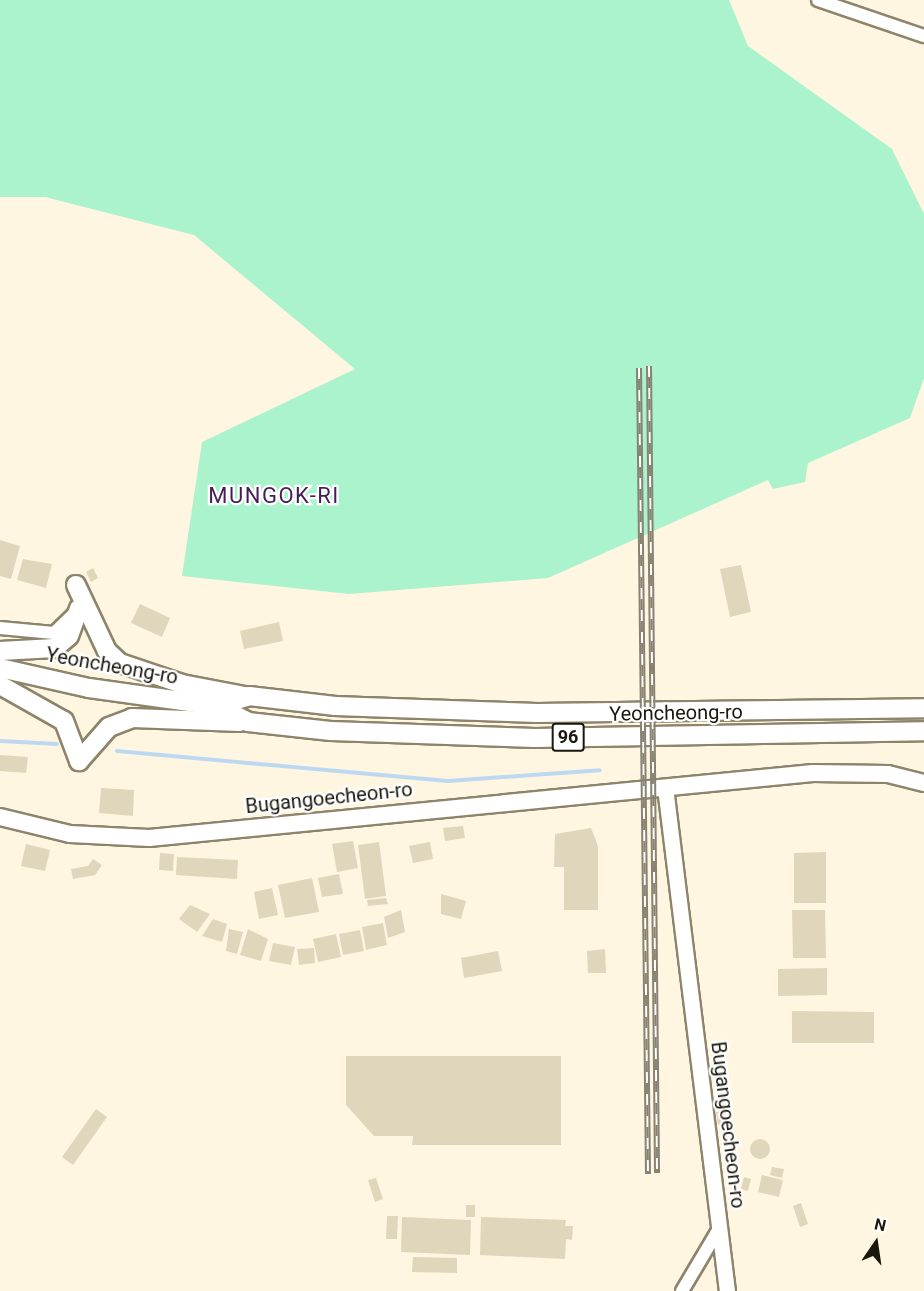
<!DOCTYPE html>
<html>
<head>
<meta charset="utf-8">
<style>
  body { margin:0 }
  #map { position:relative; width:924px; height:1291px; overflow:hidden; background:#fef6e1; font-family:Roboto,sans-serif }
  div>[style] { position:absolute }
  .green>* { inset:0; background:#aaf3cc }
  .stream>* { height:4px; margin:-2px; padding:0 2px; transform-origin:2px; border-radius:2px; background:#bdd9f2 }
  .building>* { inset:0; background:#e0d6bc }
  .round { border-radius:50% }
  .roads { filter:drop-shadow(2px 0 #8d846b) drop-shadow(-2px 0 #8d846b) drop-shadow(0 2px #8d846b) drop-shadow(0 -2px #8d846b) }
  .minor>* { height:12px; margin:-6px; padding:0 6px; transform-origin:6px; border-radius:6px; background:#fff }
  .tertiary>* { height:15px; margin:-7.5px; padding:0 7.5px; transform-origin:7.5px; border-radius:7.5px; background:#fff }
  .secondary>* { height:16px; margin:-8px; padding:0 8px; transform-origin:8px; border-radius:8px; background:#fff }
  .primary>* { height:18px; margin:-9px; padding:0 9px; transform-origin:9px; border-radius:9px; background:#fff }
  .rail>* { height:6px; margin-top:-3px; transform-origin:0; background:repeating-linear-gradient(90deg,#fff 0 11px,#888273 0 22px); box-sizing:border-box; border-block:2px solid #888273 }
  span { translate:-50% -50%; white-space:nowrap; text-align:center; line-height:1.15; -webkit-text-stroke:4.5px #fff; paint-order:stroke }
  .shield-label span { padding:2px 4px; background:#fff; border:2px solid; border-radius:4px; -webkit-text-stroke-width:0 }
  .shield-label { font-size:18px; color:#1a170d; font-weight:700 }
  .street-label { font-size:20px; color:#1a170d }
  .quarter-label { font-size:22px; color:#441e54; letter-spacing:1.5px }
  .north { position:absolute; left:846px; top:1213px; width:60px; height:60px; -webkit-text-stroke:4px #fff; paint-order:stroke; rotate:13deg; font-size:16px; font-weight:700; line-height:24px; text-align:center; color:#1a170d }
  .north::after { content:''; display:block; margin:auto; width:21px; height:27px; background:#1a170d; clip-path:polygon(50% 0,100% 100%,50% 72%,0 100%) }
</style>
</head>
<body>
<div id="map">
  <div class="green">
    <i style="clip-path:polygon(0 0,729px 0,748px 46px,892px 149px,924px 214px,924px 378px,910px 418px,808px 463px,805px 482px,773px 489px,768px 480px,548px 578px,349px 594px,182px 576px,202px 442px,355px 369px,194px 235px,45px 197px,0 197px)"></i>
  </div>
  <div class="stream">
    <i style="left:0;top:741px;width:57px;rotate:3deg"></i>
    <i style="left:117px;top:751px;width:332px;rotate:5.2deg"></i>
    <i style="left:448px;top:781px;width:152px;rotate:-4.1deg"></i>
  </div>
  <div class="building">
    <i style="clip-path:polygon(0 540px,20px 546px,11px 579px,0 576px)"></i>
    <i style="clip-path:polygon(23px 559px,52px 564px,46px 588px,17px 580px)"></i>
    <i style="clip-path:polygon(741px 565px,751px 612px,730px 617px,720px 569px)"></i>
    <i style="clip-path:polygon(93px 568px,98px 578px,91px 582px,86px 572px)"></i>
    <i style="clip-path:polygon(140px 604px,170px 618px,162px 637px,131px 623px)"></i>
    <i style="clip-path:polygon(279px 622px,283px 641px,244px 649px,240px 631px)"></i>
    <i style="clip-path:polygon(0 755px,28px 757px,26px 773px,0 771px)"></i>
    <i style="clip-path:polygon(101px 788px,134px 790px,133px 816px,99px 813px)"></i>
    <i style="clip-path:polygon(463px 826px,465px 838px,445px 841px,443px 828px)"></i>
    <i style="clip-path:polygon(591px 828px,598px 846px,598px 910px,564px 910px,564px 867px,554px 867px,555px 834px)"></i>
    <i style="clip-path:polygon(353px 841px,358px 868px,337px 872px,332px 844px)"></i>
    <i style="clip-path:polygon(379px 842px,386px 896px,365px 899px,358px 845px)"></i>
    <i style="clip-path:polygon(430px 842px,433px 859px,413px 863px,409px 846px)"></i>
    <i style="clip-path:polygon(26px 844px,50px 850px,45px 871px,21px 866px)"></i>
    <i style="clip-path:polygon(826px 852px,826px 903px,794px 903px,794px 853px)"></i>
    <i style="clip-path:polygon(160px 853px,174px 854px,173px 871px,159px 870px)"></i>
    <i style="clip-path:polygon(177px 857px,238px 860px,237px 879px,176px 875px)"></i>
    <i style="clip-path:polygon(93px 859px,102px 865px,95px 875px,73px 879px,71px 869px,88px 866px)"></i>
    <i style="clip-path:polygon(339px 874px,343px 894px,322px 897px,318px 878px)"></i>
    <i style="clip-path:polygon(312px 878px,319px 912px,285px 918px,278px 885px)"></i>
    <i style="clip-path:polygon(272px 888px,278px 915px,259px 919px,254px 892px)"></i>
    <i style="clip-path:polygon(441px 894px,466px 901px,461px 919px,441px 914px)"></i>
    <i style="clip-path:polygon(386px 898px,388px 904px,368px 906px,367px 900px)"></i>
    <i style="clip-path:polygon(190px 905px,210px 914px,197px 932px,179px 919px)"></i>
    <i style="clip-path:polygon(401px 910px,405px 932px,388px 938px,384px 917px)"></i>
    <i style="clip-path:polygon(792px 910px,825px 910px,826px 958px,793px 958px)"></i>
    <i style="clip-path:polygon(213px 919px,227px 924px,222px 942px,202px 936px)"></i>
    <i style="clip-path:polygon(383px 923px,387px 945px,366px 950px,362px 927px)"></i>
    <i style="clip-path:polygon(229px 929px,243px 932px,237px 954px,226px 951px)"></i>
    <i style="clip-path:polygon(248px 929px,268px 939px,261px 961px,240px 955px)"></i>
    <i style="clip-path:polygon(360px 930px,364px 951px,343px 955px,339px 934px)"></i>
    <i style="clip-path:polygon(336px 934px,341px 957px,318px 962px,313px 939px)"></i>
    <i style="clip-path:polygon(273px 943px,295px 947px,291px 965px,269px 961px)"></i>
    <i style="clip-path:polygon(314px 948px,315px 963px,299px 965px,297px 949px)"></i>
    <i style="clip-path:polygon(605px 949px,606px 973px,588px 973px,587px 951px)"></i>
    <i style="clip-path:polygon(498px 951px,502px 971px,464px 978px,461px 958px)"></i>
    <i style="clip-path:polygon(827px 968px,827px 995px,778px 996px,778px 969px)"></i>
    <i style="clip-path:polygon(792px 1011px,874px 1012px,874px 1043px,792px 1043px)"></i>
    <i style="clip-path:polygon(346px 1056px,561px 1056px,561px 1145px,412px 1145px,413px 1136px,374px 1136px,346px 1105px)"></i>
    <i style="clip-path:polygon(96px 1109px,107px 1117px,73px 1165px,62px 1157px)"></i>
    <i style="clip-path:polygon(725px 1111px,727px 1123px,718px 1125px,716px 1112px)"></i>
    <i class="round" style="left:750px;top:1139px;width:20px;height:20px"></i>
    <i style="clip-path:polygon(772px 1167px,784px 1169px,782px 1178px,770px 1175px)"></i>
    <i style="clip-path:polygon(762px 1175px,783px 1180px,779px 1197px,758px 1192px)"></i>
    <i style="clip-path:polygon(744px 1177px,751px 1179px,748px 1191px,741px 1189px)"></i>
    <i style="clip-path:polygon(376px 1178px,383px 1199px,375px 1202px,368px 1180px)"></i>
    <i style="clip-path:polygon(801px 1203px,808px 1224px,800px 1227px,793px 1206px)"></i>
    <i style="clip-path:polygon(466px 1205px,475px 1205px,475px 1217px,466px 1217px)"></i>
    <i style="clip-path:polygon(387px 1216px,398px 1216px,397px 1239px,386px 1239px)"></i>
    <i style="clip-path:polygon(402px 1217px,471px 1220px,470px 1255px,401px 1252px)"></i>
    <i style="clip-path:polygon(481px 1217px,566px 1220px,565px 1226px,573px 1226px,572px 1240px,566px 1239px,565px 1259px,480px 1255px)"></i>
    <i style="clip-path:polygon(413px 1257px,457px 1258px,457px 1273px,412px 1272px)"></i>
  </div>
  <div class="roads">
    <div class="minor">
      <i style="left:818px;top:0;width:112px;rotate:18.8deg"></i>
      <i style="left:0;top:628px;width:54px;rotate:5.3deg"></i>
      <i style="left:54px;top:633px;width:28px;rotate:-44deg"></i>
      <i style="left:682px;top:1291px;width:74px;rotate:-59.3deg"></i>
    </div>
    <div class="tertiary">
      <i style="left:665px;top:787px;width:508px;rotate:82.99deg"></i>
    </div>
    <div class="secondary">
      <i style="left:0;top:817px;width:72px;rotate:13.7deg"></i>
      <i style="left:70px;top:834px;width:79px;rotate:2.9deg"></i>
      <i style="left:149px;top:838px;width:667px;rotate:-5.59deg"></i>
      <i style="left:813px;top:773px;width:75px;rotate:0.8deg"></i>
      <i style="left:888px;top:774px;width:37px;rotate:14deg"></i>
    </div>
    <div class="primary">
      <i style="left:76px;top:585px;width:73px;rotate:64.8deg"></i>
      <i style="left:107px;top:651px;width:18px;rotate:43deg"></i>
      <i style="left:120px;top:663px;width:65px;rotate:18.7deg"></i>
      <i style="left:182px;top:684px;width:64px;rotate:10.8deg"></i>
      <i style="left:0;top:651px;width:55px;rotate:-3.1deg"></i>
      <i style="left:55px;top:648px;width:18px;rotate:-41deg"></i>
      <i style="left:69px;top:636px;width:29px;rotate:-70deg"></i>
      <i style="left:0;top:668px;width:91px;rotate:12.7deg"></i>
      <i style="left:89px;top:688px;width:129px;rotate:8deg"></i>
      <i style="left:217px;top:706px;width:35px;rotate:27deg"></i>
      <i style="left:248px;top:722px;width:83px;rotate:6.2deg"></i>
      <i style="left:331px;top:731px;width:204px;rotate:2deg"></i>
      <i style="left:535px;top:738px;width:389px;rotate:-1deg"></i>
      <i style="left:0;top:685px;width:73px;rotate:29.4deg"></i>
      <i style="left:64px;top:721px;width:43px;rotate:69.4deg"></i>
      <i style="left:217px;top:706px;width:34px;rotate:-17deg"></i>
      <i style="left:249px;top:696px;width:87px;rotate:6.6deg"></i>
      <i style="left:335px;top:706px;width:202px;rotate:2deg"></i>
      <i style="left:537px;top:713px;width:387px;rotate:-0.7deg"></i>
      <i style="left:79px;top:761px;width:45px;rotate:-48.6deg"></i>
      <i style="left:109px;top:727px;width:25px;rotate:-21deg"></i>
      <i style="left:132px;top:718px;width:108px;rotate:2.1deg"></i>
    </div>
  </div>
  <div class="rail">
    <i style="left:649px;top:366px;width:807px;rotate:89.43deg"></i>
    <i style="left:639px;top:368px;width:806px;rotate:89.36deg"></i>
  </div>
  <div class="shield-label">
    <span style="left:568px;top:737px">96</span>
  </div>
  <div class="street-label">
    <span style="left:112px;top:666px;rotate:10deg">Yeoncheong-ro</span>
    <span style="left:676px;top:713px;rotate:-1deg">Yeoncheong-ro</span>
    <span style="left:329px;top:798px;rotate:-6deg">Bugangoecheon-ro</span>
    <span style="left:728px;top:1125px;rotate:83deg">Bugangoecheon-ro</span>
  </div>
  <div class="quarter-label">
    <span style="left:274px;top:496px">MUNGOK-RI</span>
  </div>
  <div class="north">N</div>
</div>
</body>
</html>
